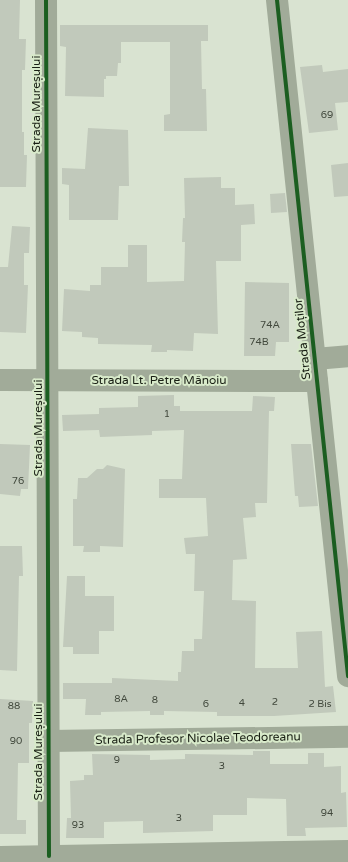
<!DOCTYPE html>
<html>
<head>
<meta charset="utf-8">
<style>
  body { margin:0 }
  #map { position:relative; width:348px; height:862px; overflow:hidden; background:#d9e3d1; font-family:"Varela Round",sans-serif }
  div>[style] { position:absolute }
  .building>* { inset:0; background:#c1c9bb }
  .minor>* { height:22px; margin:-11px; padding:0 11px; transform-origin:11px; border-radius:11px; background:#a1ab99 }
  .cycleway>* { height:4px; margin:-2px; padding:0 2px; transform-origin:2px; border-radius:2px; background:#1b5e20 }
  span { translate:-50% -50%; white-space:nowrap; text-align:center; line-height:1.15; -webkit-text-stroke:4px #d8eaca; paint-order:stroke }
  .number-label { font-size:10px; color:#42493d }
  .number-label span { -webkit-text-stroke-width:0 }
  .street-label { font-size:12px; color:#181e13 }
</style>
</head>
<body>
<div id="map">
  <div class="building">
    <i style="clip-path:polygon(0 0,20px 0,19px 39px,26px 39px,25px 70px,22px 70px,22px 132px,24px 132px,24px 155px,27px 155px,26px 187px,0 187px)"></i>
    <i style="clip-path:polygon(60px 25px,208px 25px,208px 41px,201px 41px,202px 89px,206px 89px,207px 131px,164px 131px,164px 115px,170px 114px,170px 42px,121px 42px,121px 63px,118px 63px,117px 76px,106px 76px,106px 79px,104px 79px,104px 97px,65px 96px,66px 47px,60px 46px)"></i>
    <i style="clip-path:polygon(322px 65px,323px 72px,348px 69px,348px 102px,335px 103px,338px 130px,309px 133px,300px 67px)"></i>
    <i style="clip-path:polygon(88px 128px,128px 130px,129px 186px,119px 186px,118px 220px,69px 220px,69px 185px,62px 184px,62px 168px,85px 169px)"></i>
    <i style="clip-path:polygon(348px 163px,348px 196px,334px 197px,331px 165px)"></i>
    <i style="clip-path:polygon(221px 177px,221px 188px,235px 188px,235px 205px,254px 204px,255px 224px,241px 225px,241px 261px,216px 261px,218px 334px,194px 333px,193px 351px,167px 350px,167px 352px,151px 352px,152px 345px,98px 344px,98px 338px,82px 337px,82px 332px,62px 331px,64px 289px,90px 291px,90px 285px,101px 285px,101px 267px,128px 267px,128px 245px,147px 245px,147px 282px,184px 281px,185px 242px,182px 242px,183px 218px,185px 218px,184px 178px)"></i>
    <i style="clip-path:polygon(285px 193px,287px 212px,271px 213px,270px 194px)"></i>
    <i style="clip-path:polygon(12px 226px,30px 227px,29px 253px,24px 253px,24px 285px,28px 285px,26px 333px,0 332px,0 267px,8px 267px)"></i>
    <i style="clip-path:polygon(245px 282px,289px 283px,289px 342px,276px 342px,275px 356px,244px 356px)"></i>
    <i style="clip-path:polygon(174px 395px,174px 406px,180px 406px,180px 411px,252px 411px,253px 396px,275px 397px,274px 411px,269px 411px,267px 503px,255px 503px,256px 517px,243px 518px,247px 559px,233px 560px,232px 600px,256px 601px,255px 668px,298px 668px,296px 632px,322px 631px,325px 687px,333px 686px,336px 712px,274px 716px,217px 716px,217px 712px,164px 711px,164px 715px,150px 715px,150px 711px,101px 712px,101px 715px,85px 715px,86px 699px,63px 699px,63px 683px,112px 683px,112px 678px,178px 681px,178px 672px,181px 672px,182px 651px,194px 651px,194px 639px,202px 639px,204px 591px,194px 591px,195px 554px,186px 554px,184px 538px,208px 536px,206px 498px,159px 498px,159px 479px,182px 479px,184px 430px,152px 431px,152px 435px,100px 437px,99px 430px,63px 431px,62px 415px,99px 414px,99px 408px,138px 407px,138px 396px)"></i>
    <i style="clip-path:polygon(0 444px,30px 445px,28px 489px,21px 489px,20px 496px,0 494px)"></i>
    <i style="clip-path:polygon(291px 444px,311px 444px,318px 506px,299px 507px,298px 496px,295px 496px)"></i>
    <i style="clip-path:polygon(107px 465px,125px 469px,123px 547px,100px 546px,100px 552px,83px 552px,84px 546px,73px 546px,73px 499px,77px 499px,78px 478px,87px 478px,97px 469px,103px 469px)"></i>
    <i style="clip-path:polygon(0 546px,22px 546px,23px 576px,19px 576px,17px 671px,0 670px)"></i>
    <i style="clip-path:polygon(67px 576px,85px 576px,85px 596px,114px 596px,114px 631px,99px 631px,99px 654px,73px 654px,73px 647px,63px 647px)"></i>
    <i style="clip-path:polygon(0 699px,33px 701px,32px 723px,29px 723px,29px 763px,18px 763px,17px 820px,26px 820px,26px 834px,0 834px)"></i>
    <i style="clip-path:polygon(253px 751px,270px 751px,270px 764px,308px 764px,308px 753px,324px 753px,324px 767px,341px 766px,341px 793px,346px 792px,347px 827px,305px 828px,306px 836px,287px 836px,286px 799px,247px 798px,247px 815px,213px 815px,213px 831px,143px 833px,143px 821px,104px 822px,104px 838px,66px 838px,67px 818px,71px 818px,70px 781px,84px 780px,84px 775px,93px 775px,92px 754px,150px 755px,150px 760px,185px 759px,185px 754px,253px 755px)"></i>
  </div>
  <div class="minor">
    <i style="left:46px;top:0;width:856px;rotate:89.8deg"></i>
    <i style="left:277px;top:0;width:680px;rotate:84deg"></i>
    <i style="left:315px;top:359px;width:33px;rotate:-5deg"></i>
    <i style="left:0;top:380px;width:317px;rotate:0.2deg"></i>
    <i style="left:49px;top:741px;width:299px;rotate:-0.8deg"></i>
    <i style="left:0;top:857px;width:348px;rotate:-1deg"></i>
  </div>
  <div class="cycleway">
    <i style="left:46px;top:0;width:856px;rotate:89.8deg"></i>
    <i style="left:277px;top:0;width:680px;rotate:84deg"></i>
  </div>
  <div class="number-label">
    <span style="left:327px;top:116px">69</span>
    <span style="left:270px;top:326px">74A</span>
    <span style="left:259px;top:343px">74B</span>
    <span style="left:167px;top:415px">1</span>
    <span style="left:18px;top:482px">76</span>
    <span style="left:121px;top:700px">8A</span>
    <span style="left:155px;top:701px">8</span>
    <span style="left:275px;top:703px">2</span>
    <span style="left:242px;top:704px">4</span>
    <span style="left:206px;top:705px">6</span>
    <span style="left:320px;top:705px">2 Bis</span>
    <span style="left:14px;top:707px">88</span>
    <span style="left:16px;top:742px">90</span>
    <span style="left:117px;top:761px">9</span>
    <span style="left:222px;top:767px">3</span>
    <span style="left:327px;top:814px">94</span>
    <span style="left:179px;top:819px">3</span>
    <span style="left:78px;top:826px">93</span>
  </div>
  <div class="street-label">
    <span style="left:37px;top:104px;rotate:-90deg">Strada Mureșului</span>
    <span style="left:303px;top:339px;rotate:-96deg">Strada Moților</span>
    <span style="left:159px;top:381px">Strada Lt. Petre Mănoiu</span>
    <span style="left:39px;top:428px;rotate:-90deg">Strada Mureșului</span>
    <span style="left:198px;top:739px;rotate:-1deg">Strada Profesor Nicolae Teodoreanu</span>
    <span style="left:39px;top:752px;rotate:-90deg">Strada Mureșului</span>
  </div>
</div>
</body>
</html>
